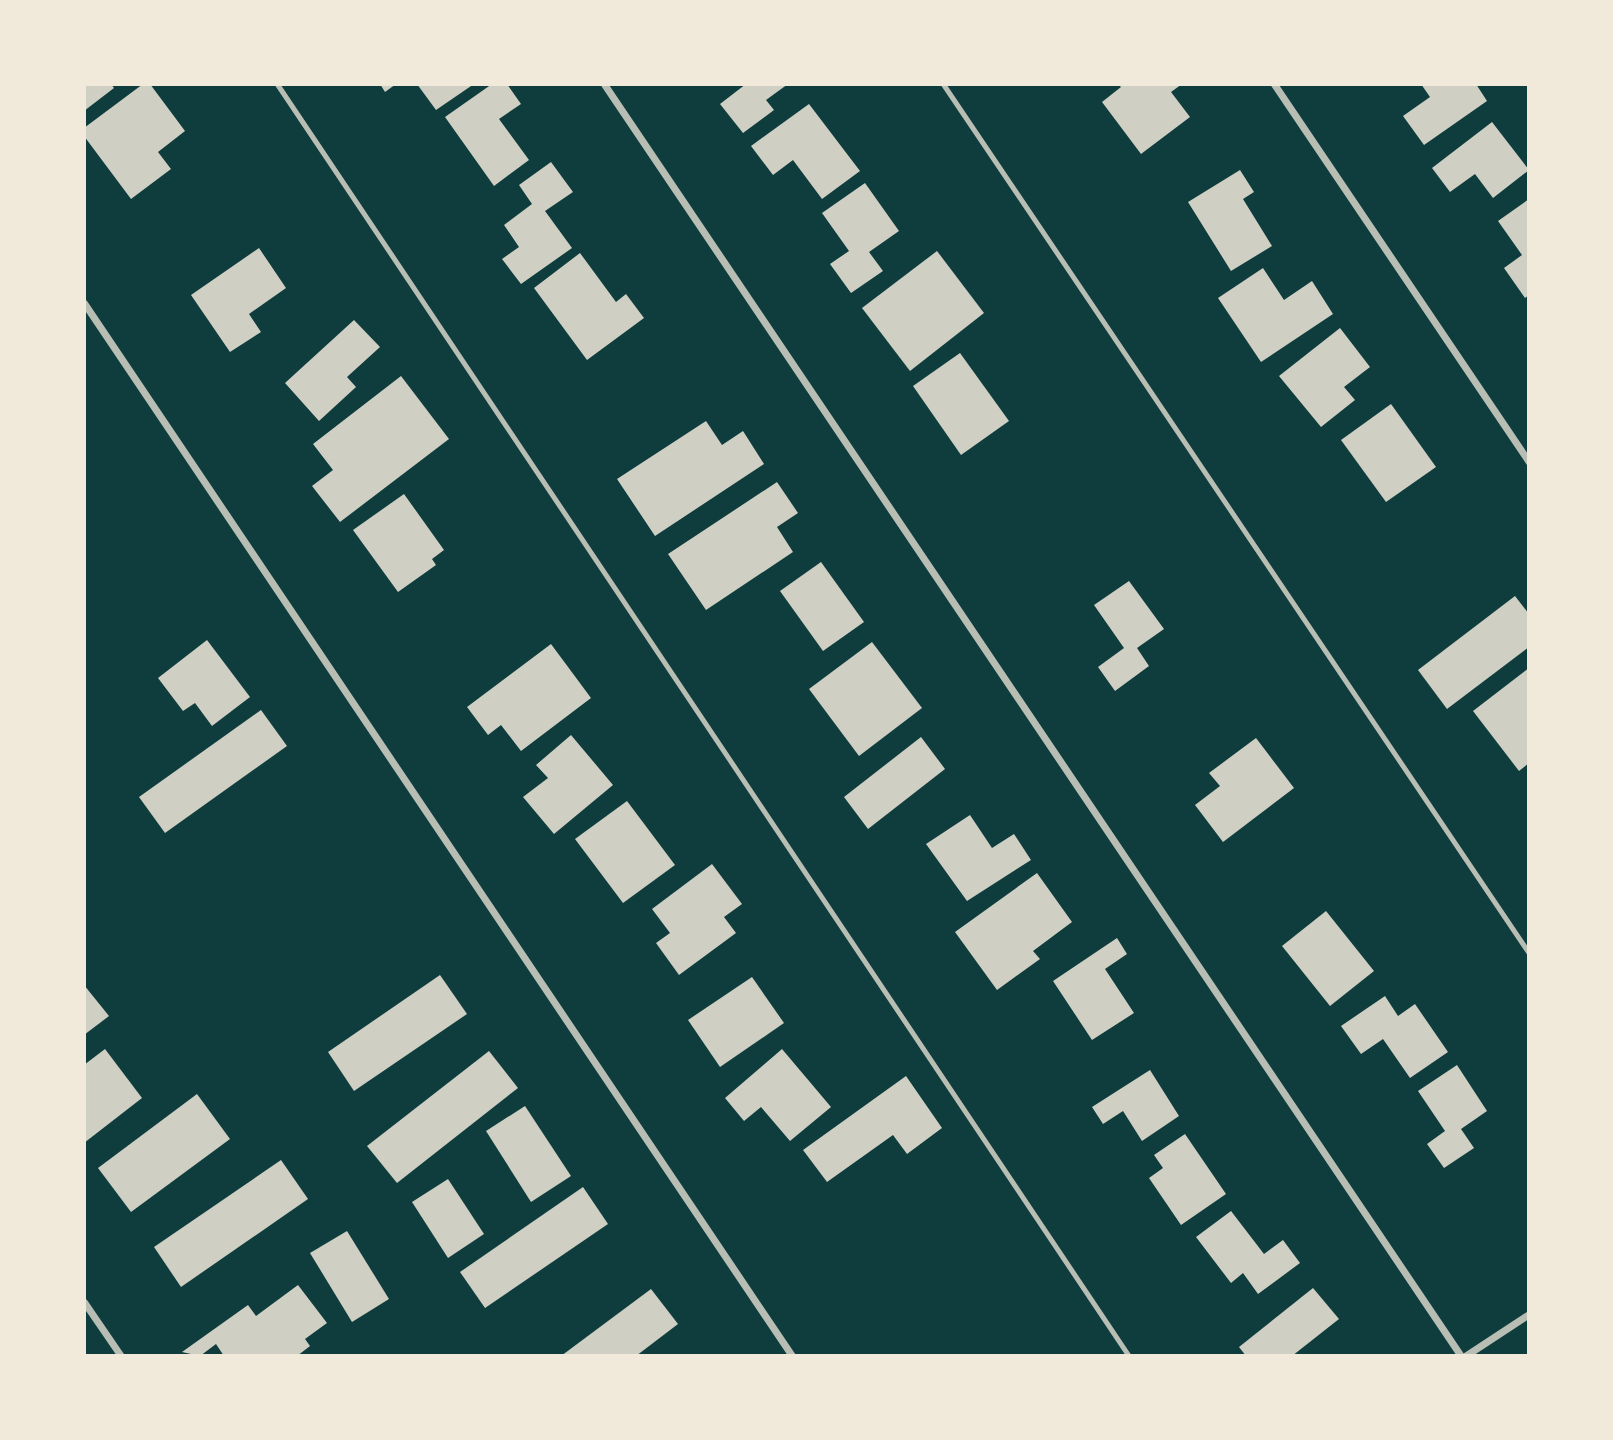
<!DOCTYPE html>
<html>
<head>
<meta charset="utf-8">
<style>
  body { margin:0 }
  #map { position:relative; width:1613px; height:1440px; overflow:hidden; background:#0f3d3e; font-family:"DM Sans",sans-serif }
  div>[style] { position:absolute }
  .building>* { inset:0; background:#cfcfc3 }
  .service>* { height:5px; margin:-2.5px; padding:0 2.5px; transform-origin:2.5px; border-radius:2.5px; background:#b8beb3 }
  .minor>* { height:7px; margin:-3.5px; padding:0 3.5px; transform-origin:3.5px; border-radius:3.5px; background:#b8beb3 }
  span { translate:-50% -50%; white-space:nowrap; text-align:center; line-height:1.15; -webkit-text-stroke:6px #f1e9da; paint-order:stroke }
  .frame { position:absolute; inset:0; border:86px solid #f1e9da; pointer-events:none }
</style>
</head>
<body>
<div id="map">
  <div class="building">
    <i style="clip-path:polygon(84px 84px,111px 84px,114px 88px,84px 111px)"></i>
    <i style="clip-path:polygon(143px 84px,150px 84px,185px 131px,158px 152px,171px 169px,131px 199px,84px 136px,84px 128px)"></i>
    <i style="clip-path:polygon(380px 84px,396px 84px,385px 92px)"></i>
    <i style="clip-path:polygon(417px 84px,474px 84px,436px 110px)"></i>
    <i style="clip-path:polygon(492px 84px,507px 84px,521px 104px,499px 119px,529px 160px,494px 186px,445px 117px)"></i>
    <i style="clip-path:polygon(746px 84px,788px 84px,766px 100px,774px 110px,743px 133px,720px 104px)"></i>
    <i style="clip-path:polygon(1118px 84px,1182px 84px,1171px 92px,1190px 117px,1141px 154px,1102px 102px,1121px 87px)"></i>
    <i style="clip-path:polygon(1421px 84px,1476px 84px,1487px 101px,1424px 145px,1403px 116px,1430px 97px)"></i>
    <i style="clip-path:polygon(809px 104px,860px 171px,822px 199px,793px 160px,773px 175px,751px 146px)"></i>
    <i style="clip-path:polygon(1492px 122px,1529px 170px,1493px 198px,1475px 174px,1450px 192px,1432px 168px)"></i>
    <i style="clip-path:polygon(551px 162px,573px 192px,545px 211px,572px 248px,521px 284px,502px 259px,519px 247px,504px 225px,532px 204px,519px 185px)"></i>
    <i style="clip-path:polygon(1240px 170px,1254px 192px,1243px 199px,1272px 246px,1231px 271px,1188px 202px)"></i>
    <i style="clip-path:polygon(865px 183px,899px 231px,869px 252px,883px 271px,851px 293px,830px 264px,849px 251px,822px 213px)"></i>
    <i style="clip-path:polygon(1529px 199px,1529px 295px,1525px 298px,1504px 268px,1522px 255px,1498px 221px)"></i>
    <i style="clip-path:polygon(259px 248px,286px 288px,249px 314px,261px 332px,230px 352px,191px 295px)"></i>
    <i style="clip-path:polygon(937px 251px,984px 313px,910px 371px,862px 308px)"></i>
    <i style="clip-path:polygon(580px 253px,616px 302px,626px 294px,644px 318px,587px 360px,534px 288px)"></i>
    <i style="clip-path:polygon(1263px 268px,1284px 300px,1312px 281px,1333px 314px,1261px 362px,1218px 298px)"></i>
    <i style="clip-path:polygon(354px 320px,380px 347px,347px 377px,356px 387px,319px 421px,285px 383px)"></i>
    <i style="clip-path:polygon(1340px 328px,1370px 367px,1344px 387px,1355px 400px,1321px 427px,1279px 376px)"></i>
    <i style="clip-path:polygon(960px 353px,1009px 421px,961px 455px,913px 386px)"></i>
    <i style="clip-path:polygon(401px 376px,449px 439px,340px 522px,312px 486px,333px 470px,313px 444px)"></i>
    <i style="clip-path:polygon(1391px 404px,1436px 467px,1386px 502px,1341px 440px)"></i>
    <i style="clip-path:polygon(706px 421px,722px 445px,743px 431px,764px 464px,655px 536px,617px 479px)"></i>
    <i style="clip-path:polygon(777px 482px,798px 513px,777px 527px,793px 552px,706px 610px,668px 554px)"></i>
    <i style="clip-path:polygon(404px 494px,444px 550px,432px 559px,436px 565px,398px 592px,353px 530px)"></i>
    <i style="clip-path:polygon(821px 562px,864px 622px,823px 651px,780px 591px)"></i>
    <i style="clip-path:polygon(1129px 581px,1164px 629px,1137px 648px,1149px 666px,1115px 691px,1098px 667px,1124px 648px,1094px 605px)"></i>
    <i style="clip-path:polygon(1515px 596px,1529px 614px,1529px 647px,1447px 709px,1418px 670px)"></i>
    <i style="clip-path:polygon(207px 640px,250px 697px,212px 726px,195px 703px,183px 711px,158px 678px)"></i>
    <i style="clip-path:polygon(872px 642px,922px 708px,859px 756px,809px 689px)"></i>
    <i style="clip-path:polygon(551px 644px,591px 698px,521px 751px,501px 725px,488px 735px,467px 707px)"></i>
    <i style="clip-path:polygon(1529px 668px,1529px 763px,1519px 771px,1473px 711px)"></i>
    <i style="clip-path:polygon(261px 710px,287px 746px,165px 833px,139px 797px)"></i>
    <i style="clip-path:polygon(571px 735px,613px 785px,554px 834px,523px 797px,548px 778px,536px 765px)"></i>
    <i style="clip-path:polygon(921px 737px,945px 769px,868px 829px,844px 797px)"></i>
    <i style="clip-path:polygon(1256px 738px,1294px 788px,1223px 842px,1195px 805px,1220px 786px,1209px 773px)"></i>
    <i style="clip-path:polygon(627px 801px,675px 865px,623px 903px,575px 839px)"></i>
    <i style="clip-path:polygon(970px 815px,992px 848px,1014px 834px,1031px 860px,967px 901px,926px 844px)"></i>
    <i style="clip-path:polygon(712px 864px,742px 904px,724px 917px,736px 933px,679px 975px,656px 943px,670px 933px,652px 909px)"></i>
    <i style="clip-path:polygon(1037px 873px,1072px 922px,1033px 951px,1040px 959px,997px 990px,955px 932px)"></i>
    <i style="clip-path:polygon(1326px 911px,1374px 971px,1330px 1006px,1282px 946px)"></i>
    <i style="clip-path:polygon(1117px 938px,1127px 954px,1105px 969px,1134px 1013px,1092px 1040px,1053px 981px)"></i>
    <i style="clip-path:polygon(440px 975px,467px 1014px,354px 1091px,328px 1052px)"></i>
    <i style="clip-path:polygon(752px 977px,784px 1023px,720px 1067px,688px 1020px)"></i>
    <i style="clip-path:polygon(84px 985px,109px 1016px,84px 1035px)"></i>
    <i style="clip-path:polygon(1385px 996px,1398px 1016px,1415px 1004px,1448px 1052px,1410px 1078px,1383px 1039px,1361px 1054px,1341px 1026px)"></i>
    <i style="clip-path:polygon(105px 1049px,142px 1098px,84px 1143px,84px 1065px)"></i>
    <i style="clip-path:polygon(782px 1049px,831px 1107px,790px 1141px,761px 1107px,744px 1121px,725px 1098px)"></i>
    <i style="clip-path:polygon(489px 1051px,518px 1088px,397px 1183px,367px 1146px)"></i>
    <i style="clip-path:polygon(1457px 1065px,1487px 1111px,1461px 1129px,1474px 1148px,1444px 1168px,1427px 1144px,1445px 1131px,1418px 1091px)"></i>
    <i style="clip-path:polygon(1150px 1070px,1179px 1116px,1142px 1141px,1123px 1111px,1103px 1124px,1092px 1107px)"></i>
    <i style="clip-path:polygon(906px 1076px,942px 1128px,907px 1154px,893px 1135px,827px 1182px,803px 1150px)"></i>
    <i style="clip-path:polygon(197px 1094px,230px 1139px,131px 1212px,98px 1168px)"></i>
    <i style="clip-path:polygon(525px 1106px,571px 1176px,531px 1202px,486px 1131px)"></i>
    <i style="clip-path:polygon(1185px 1134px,1226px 1194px,1181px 1225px,1149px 1178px,1163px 1168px,1154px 1155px)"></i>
    <i style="clip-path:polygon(281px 1160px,308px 1199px,181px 1287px,154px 1247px)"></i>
    <i style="clip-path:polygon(448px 1179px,484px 1234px,448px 1258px,412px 1202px)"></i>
    <i style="clip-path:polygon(583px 1187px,608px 1224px,485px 1308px,460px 1272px)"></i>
    <i style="clip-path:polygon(1231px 1211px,1264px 1254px,1283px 1240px,1300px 1263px,1258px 1294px,1243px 1273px,1231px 1283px,1196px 1237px)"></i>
    <i style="clip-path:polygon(347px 1231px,389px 1299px,352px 1322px,310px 1253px)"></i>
    <i style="clip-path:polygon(298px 1285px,327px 1323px,305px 1339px,310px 1346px,297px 1356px,224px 1356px,216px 1344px,200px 1356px,182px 1352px,248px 1305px,256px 1316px)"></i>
    <i style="clip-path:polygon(1313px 1288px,1339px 1319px,1292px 1356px,1246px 1356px,1239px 1347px)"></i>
    <i style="clip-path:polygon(651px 1289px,678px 1324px,636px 1356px,561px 1356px)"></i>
  </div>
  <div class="service">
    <i style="left:277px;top:84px;width:1531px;rotate:56.19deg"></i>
    <i style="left:943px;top:84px;width:1048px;rotate:56.01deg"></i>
  </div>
  <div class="minor">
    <i style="left:604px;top:84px;width:1534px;rotate:56.03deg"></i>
    <i style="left:1274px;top:84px;width:456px;rotate:56deg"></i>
    <i style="left:84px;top:303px;width:1269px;rotate:56.08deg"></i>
    <i style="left:84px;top:1302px;width:65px;rotate:55.6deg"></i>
    <i style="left:1465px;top:1356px;width:77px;rotate:-33.3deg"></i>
  </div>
  <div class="frame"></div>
</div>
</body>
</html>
